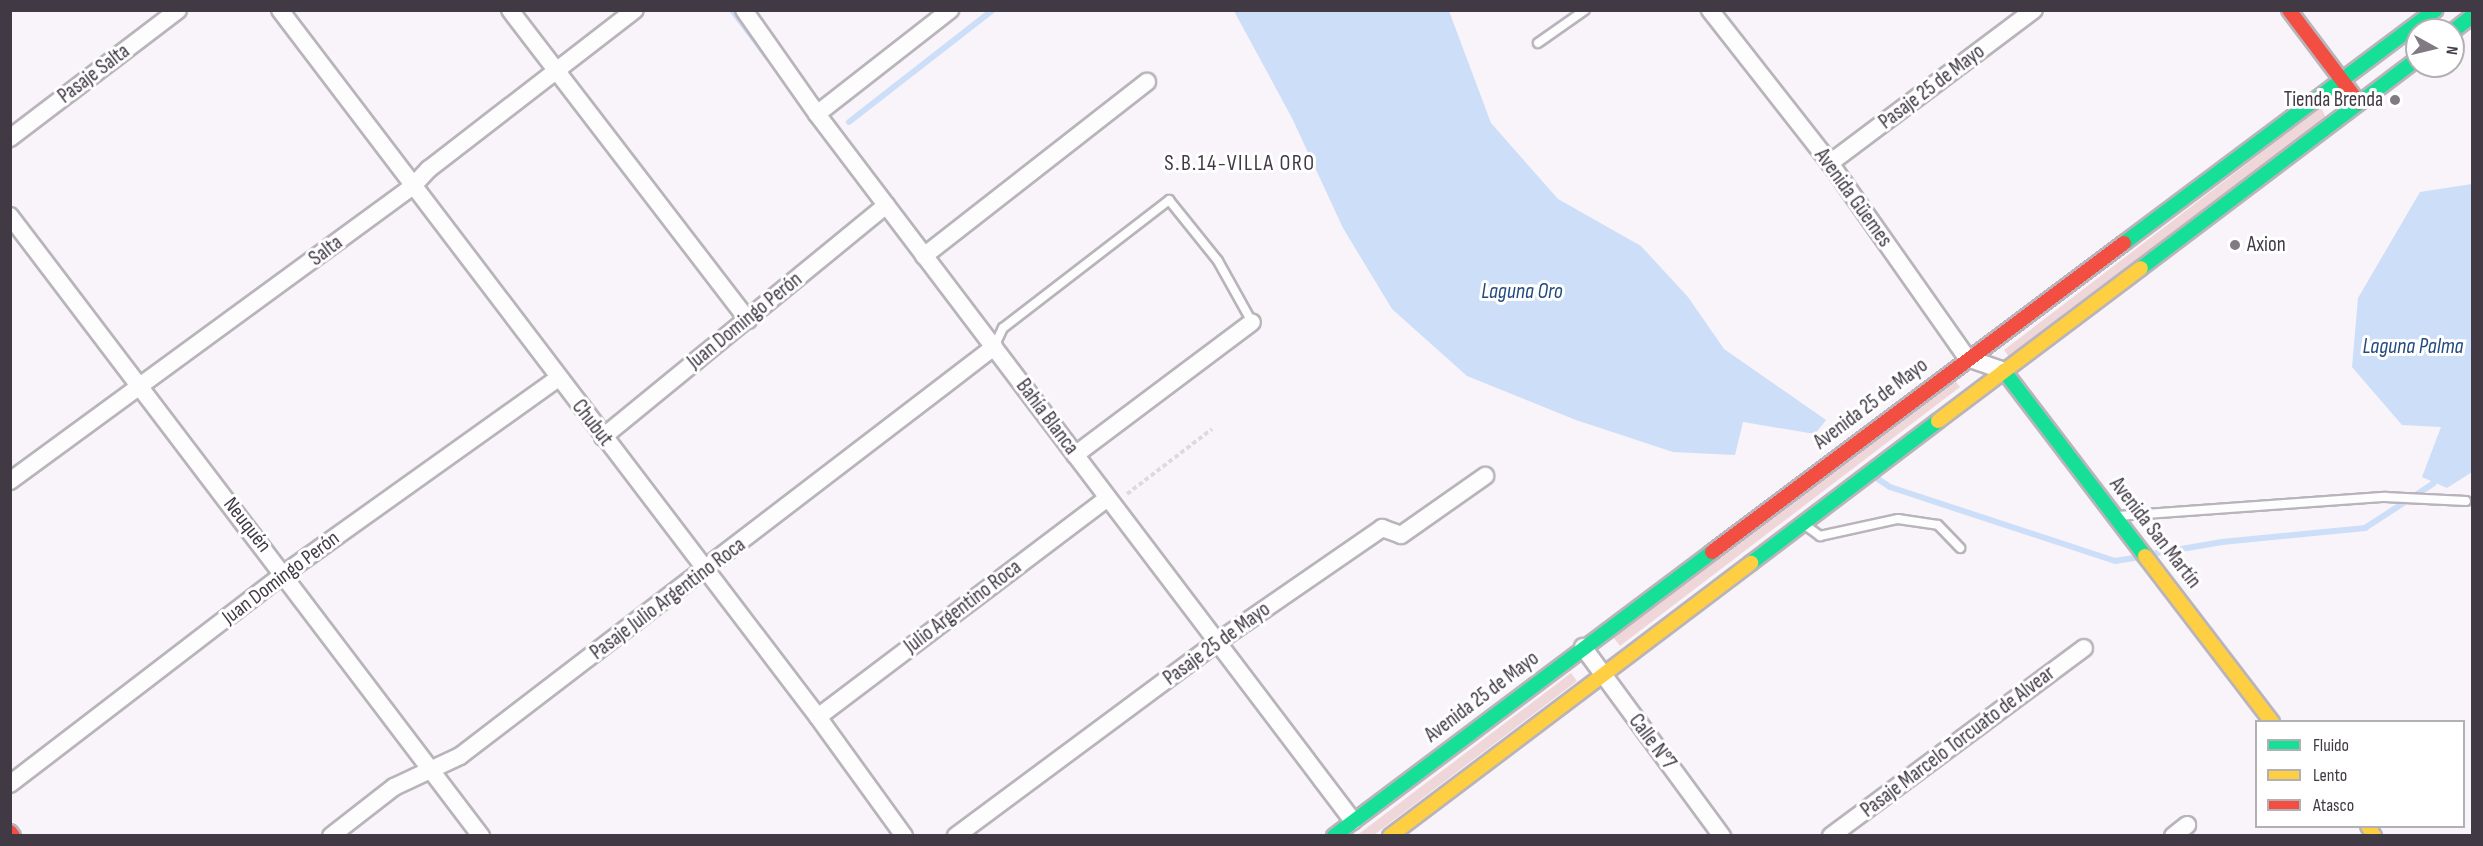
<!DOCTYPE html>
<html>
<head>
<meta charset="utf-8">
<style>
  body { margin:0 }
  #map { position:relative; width:2483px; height:846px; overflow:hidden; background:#f8f4f9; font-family:"Sofia Sans Condensed",sans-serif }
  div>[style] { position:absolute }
  .green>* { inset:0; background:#efd7d9 }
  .water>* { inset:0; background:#cddef8 }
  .stream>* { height:6px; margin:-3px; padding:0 3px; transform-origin:3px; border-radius:3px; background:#cddef8 }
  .path>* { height:4px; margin-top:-2px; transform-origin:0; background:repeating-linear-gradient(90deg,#dcdadc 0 4.5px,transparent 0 7.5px) }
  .roads { filter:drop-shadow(2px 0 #b9b4bb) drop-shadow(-2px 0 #b9b4bb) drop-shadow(0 2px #b9b4bb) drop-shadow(0 -2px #b9b4bb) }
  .lane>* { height:8px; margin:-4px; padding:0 4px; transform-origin:4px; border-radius:4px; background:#fefdfe }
  .street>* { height:16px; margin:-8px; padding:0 8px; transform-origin:8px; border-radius:8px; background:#fefdfe }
  .fast>* { height:14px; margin:-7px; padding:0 7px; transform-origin:7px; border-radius:7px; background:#16e098 }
  .slow>* { height:14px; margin:-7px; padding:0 7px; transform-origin:7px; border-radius:7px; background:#ffcf43 }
  .jam>* { height:14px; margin:-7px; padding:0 7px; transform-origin:7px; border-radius:7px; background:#f24e42 }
  .dots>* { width:16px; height:16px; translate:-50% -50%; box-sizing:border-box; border:3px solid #fff; border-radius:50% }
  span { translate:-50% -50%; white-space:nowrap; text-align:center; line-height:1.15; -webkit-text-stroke:6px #fff; paint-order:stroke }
  .street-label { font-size:21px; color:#413944 }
  .poi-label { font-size:21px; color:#413944 }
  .right { translate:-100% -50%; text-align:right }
  .left { translate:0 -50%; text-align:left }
  .neighbourhood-label { font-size:22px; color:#413944; letter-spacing:1.5px }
  .water-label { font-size:22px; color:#244b80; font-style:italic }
  .frame { position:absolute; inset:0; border:12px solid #413944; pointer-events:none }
  .legend { position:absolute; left:2255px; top:720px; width:210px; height:108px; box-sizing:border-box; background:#fff; border:2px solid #b3b0b4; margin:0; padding:8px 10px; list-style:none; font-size:18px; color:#413944 }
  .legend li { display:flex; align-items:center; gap:12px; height:30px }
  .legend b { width:30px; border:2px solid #b3b0b4 }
  .north { position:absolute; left:2405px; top:18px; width:60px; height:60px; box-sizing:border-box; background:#fff; border:2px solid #b3b0b4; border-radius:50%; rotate:98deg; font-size:16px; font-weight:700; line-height:24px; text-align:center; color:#413944 }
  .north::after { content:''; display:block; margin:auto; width:21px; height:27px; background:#817a83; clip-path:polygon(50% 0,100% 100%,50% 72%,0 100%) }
</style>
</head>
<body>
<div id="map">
  <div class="green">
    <i style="clip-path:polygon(2321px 107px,2326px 118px,2009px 357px,2004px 350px)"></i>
    <i style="clip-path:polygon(1953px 378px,1960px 387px,1620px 646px,1613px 637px)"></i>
    <i style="clip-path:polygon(1571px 673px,1577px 681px,1374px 835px,1356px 836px)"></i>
  </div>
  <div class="water">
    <i style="clip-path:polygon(1234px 11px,1449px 11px,1491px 123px,1558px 199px,1641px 246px,1688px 297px,1724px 349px,1826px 420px,1815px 434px,1743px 422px,1735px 455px,1673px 452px,1576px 420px,1467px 376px,1392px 309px,1343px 228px,1292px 118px)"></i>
    <i style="clip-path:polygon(2472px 184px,2472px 472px,2447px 488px,2422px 477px,2441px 427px,2402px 425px,2352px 367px,2358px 298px,2420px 192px)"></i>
  </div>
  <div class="stream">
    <i style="left:732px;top:10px;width:60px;rotate:53.1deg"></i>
    <i style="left:849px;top:122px;width:182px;rotate:-37.9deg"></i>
    <i style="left:1815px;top:434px;width:13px;rotate:45deg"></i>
    <i style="left:1878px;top:479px;width:14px;rotate:34deg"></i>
    <i style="left:1890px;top:487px;width:237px;rotate:18.2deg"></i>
    <i style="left:2115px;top:561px;width:24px;rotate:-9deg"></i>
    <i style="left:2152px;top:554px;width:71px;rotate:-9.7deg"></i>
    <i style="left:2222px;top:542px;width:144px;rotate:-5.6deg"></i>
    <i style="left:2365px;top:528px;width:82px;rotate:-33.1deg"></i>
  </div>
  <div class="path">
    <i style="left:1127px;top:494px;width:107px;rotate:-37.4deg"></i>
  </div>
  <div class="roads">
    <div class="lane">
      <i style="left:1538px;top:43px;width:57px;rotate:-35.1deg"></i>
      <i style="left:994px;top:347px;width:21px;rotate:-65deg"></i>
      <i style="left:1003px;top:328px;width:210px;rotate:-37.6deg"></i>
      <i style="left:1169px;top:200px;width:78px;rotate:51.2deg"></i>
      <i style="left:1218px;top:261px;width:70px;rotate:60.9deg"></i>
      <i style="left:2118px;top:516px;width:268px;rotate:-4.1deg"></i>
      <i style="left:2385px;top:497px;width:81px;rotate:2.8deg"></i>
      <i style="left:1805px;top:525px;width:19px;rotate:36deg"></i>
      <i style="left:1820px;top:536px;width:80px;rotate:-12.3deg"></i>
      <i style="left:1898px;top:519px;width:40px;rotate:8.5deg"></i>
      <i style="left:1938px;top:525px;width:32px;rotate:46deg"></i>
    </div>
    <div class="street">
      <i style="left:280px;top:10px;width:888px;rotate:52.73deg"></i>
      <i style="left:818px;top:717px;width:147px;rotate:54.1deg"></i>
      <i style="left:510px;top:10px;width:391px;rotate:52.5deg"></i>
      <i style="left:744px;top:10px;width:127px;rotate:54.9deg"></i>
      <i style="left:817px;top:114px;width:887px;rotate:52.83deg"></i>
      <i style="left:1710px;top:10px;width:194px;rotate:51.9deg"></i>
      <i style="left:1830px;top:163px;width:238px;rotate:54.9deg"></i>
      <i style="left:1967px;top:358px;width:39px;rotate:19deg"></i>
      <i style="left:817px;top:114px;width:169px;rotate:-38deg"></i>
      <i style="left:10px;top:138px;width:211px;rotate:-37.3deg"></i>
      <i style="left:1830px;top:163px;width:255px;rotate:-36.9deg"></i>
      <i style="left:10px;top:216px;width:779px;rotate:52.78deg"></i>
      <i style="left:924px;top:256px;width:283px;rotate:-38deg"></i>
      <i style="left:603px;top:437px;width:366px;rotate:-39.3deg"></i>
      <i style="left:1075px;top:455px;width:221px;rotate:-36.9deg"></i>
      <i style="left:10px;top:481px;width:498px;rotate:-36.2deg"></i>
      <i style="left:412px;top:187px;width:25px;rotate:-47deg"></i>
      <i style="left:429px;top:169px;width:260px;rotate:-37.7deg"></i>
      <i style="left:1583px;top:647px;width:235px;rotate:53.7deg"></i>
      <i style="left:818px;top:717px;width:363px;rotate:-37.1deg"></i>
      <i style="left:10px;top:784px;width:347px;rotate:-37.5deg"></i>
      <i style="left:285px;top:573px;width:334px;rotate:-35.5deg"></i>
      <i style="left:331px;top:836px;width:80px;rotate:-37.9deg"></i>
      <i style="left:394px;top:787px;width:73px;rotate:-25.2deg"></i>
      <i style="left:460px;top:756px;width:673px;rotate:-37.45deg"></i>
      <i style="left:956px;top:836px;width:325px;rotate:-36.6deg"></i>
      <i style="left:1217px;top:642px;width:201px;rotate:-34.6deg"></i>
      <i style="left:1382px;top:528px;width:20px;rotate:20deg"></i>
      <i style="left:1401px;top:535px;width:103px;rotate:-35.1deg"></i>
      <i style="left:1831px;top:836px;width:315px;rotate:-36.6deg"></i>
      <i style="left:2173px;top:836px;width:18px;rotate:-38deg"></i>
    </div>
    <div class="fast">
      <i style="left:2453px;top:31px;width:24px;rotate:-38deg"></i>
      <i style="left:2124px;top:243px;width:389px;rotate:-36.8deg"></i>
      <i style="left:2141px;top:268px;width:346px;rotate:-37.1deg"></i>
      <i style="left:2004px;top:371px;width:233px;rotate:52.7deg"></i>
      <i style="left:1751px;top:563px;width:235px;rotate:-37.2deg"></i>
      <i style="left:1334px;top:836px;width:473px;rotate:-36.9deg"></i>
    </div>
    <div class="slow">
      <i style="left:1938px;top:421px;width:254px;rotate:-37deg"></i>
      <i style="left:2145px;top:556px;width:209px;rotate:52.6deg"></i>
      <i style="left:2368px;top:826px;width:12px;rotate:59deg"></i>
      <i style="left:1390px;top:836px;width:453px;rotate:-37.1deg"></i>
    </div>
    <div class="jam">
      <i style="left:2289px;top:10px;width:116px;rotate:53deg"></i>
      <i style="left:1712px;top:552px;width:515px;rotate:-36.87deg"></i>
      <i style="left:10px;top:832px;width:5px;rotate:53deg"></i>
    </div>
  </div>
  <div class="dots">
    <i style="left:2395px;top:100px;background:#817a83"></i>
    <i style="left:2235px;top:245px;background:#817a83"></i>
  </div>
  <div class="street-label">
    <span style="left:94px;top:74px;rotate:-37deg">Pasaje Salta</span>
    <span style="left:1932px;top:87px;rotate:-37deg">Pasaje 25 de Mayo</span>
    <span style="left:1853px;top:198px;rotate:54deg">Avenida Güemes</span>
    <span style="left:326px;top:251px;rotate:-37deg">Salta</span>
    <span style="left:745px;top:321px;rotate:-39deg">Juan Domingo Perón</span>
    <span style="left:1871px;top:404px;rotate:-37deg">Avenida 25 de Mayo</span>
    <span style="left:1047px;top:417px;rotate:53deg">Bahía Blanca</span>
    <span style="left:592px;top:423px;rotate:52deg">Chubut</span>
    <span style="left:247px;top:525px;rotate:52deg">Neuquén</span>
    <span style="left:2155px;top:533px;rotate:52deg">Avenida San Martín</span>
    <span style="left:281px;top:578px;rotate:-37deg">Juan Domingo Perón</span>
    <span style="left:668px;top:599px;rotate:-37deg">Pasaje Julio Argentino Roca</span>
    <span style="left:963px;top:607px;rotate:-37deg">Julio Argentino Roca</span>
    <span style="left:1217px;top:644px;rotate:-36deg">Pasaje 25 de Mayo</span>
    <span style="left:1482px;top:697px;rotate:-37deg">Avenida 25 de Mayo</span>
    <span style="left:1652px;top:742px;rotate:53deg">Calle N°7</span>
    <span style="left:1958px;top:742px;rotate:-37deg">Pasaje Marcelo Torcuato de Alvear</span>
  </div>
  <div class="poi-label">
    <span class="right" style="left:2383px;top:100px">Tienda Brenda</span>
    <span class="left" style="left:2247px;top:245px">Axion</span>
  </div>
  <div class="neighbourhood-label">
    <span style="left:1240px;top:164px">S.B.14-VILLA ORO</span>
  </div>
  <div class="water-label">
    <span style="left:1522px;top:292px">Laguna Oro</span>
    <span style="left:2413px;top:347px">Laguna Palma</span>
  </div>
  <div class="frame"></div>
  <ul class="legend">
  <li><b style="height:8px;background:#16e098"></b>Fluido</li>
  <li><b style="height:8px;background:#ffcf43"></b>Lento</li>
  <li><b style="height:8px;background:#f24e42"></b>Atasco</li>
  </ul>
  <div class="north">N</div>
</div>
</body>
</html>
